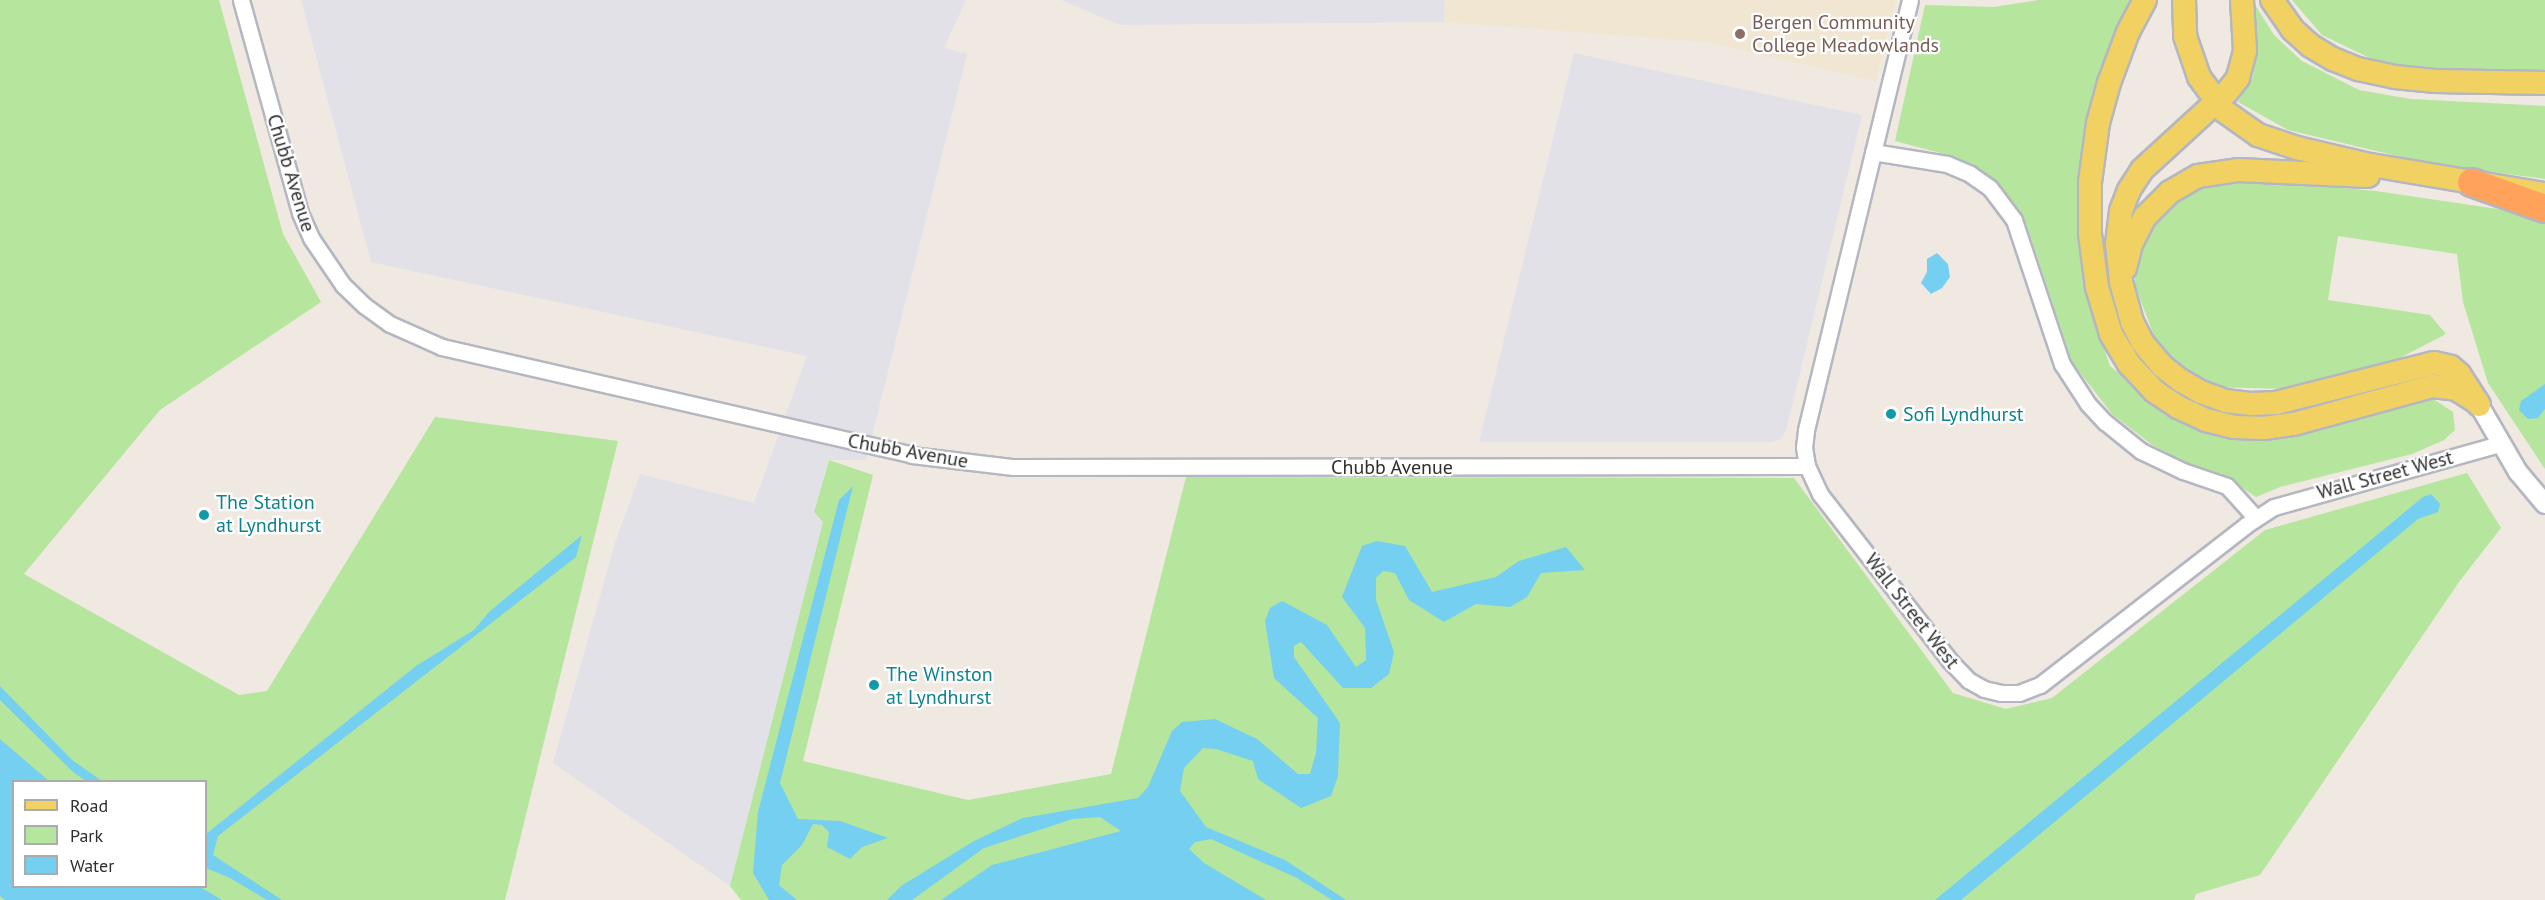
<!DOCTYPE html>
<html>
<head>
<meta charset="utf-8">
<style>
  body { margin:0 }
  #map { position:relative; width:2545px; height:900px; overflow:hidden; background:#efe9e1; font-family:"PT Sans",sans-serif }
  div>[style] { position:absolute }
  .industrial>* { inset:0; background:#e3e1e8 }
  .education>* { inset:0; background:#f0e6d1 }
  .green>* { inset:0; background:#b6e59e }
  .water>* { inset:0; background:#75cff0 }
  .roads { filter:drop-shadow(2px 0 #b4b7c1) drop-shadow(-2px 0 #b4b7c1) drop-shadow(0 2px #b4b7c1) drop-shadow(0 -2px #b4b7c1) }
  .minor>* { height:15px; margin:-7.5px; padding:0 7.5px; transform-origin:7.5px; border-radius:7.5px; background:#fff }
  .tertiary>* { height:18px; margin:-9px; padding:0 9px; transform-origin:9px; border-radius:9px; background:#fff }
  .primary>* { height:22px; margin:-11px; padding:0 11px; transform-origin:11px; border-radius:11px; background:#f2d163 }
  .motorway>* { height:27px; margin:-13.5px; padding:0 13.5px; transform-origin:13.5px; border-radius:13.5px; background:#ffa35c }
  .dots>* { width:16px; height:16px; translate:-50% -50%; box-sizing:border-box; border:3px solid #fff; border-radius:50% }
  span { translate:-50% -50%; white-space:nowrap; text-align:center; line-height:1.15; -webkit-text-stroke:4.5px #fff; paint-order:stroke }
  .education-label { font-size:20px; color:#785e54 }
  .left { translate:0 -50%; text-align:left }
  .street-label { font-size:20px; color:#2e2e2e }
  .culture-label { font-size:20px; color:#0d838f }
  .legend { position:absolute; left:12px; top:780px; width:195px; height:108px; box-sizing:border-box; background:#fff; border:2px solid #ababab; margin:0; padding:8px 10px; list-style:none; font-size:18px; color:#2e2e2e }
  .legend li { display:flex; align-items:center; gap:12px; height:30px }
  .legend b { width:30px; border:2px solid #ababab }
</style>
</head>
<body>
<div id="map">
  <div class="industrial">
    <i style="clip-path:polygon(301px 0,966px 0,944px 48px,967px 54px,866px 460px,828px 460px,814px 512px,823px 522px,730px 886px,553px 763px,615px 543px,640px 474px,754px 503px,807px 356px,371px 262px)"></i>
    <i style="clip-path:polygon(1061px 0,1445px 0,1444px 22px,1120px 25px)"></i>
    <i style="clip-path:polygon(1574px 53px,1862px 115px,1786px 431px,1780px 440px,1769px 442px,1479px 442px)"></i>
  </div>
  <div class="education">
    <i style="clip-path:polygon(1445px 0,1896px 0,1876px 81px,1706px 42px,1444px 22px)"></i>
  </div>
  <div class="green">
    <i style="clip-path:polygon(evenodd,0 0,219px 0,283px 234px,321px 302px,160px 410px,24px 574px,239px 695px,267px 691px,435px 417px,618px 441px,505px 900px,0 900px,0 0,14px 782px,206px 782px,206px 886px,14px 886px,14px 782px)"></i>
    <i style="clip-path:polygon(2038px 0,2134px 0,2088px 111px,2077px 214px,2090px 305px,2110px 366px,2171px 417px,2214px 435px,2247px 439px,2306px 434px,2433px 399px,2453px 412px,2455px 430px,2444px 440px,2412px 454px,2280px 487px,2256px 497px,2225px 476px,2188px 464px,2151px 444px,2112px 414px,2072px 362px,2030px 235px,2012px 201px,1987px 176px,1952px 156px,1895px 141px,1925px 5px,1994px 7px)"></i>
    <i style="clip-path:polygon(2252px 0,2274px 35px,2302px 61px,2359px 90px,2411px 99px,2545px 106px,2545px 179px,2431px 164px,2288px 130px,2238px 102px,2253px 76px,2256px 55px)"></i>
    <i style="clip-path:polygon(2292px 0,2545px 0,2545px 72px,2447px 71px,2376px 61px,2322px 35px)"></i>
    <i style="clip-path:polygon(2215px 180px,2276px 182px,2376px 191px,2511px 211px,2545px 223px,2545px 469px,2488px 383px,2463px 302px,2457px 254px,2338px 236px,2328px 300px,2430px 315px,2446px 334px,2394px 361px,2291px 389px,2212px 387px,2158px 346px,2134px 283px,2144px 240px,2168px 201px)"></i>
    <i style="clip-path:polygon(829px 460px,873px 475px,803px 761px,968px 800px,1111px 774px,1186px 477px,1794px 478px,1953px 693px,2006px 709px,2052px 698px,2265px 530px,2467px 473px,2501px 528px,2459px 582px,2260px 875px,2196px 894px,2194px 900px,741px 900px,730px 886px,823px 522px,814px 512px)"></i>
  </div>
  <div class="water">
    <i style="clip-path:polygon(1937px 253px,1948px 264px,1950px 277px,1942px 288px,1931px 294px,1921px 283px,1927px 272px,1927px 259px)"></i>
    <i style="clip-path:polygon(2545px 384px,2545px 409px,2538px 418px,2528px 419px,2519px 410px,2521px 401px)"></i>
    <i style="clip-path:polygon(853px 486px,780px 783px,798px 819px,840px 821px,888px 838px,862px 847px,850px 859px,827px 847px,829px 832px,822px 825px,813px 824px,802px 845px,782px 865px,779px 885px,797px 900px,769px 900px,753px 873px,758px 812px,839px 500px)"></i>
    <i style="clip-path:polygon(2431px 494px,2440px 504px,2438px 512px,2418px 519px,1961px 900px,1935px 900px,2423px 497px)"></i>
    <i style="clip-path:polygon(582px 535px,576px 557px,218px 836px,213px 855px,282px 900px,267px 900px,230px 878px,206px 868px,206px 834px,416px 666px,474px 630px,489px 612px)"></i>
    <i style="clip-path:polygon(1377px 541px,1405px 546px,1432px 592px,1496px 577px,1519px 561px,1566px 547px,1585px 570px,1541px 573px,1527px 597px,1510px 607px,1476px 604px,1444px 622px,1409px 600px,1395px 573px,1383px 571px,1376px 578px,1376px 600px,1394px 652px,1389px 674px,1371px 688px,1343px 688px,1301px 642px,1294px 646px,1294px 657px,1340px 723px,1338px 776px,1331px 796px,1301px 808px,1258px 779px,1253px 761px,1216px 749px,1203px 748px,1184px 768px,1180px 791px,1206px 827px,1285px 860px,1346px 900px,1332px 900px,1297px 878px,1211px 839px,1195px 842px,1189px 849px,1204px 863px,1266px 900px,941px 900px,992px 865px,1121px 831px,1100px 817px,1073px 819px,984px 848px,912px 900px,887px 900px,901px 886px,974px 841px,1023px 818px,1138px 798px,1148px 787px,1172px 731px,1182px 722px,1215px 719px,1257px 739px,1298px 774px,1310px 774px,1316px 753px,1318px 718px,1274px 678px,1265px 621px,1270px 608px,1282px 601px,1327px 625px,1356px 667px,1366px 660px,1365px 628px,1342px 597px,1362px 546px)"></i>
    <i style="clip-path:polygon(0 686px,72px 760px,102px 781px,86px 781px,73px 772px,0 700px)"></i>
    <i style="clip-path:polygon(0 739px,49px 781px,14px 782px,14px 886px,200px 887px,222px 900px,5px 900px,0 896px)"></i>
  </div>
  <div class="roads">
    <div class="minor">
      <i style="left:241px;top:0;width:221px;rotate:74.5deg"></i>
      <i style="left:300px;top:213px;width:27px;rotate:66deg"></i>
      <i style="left:311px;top:238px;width:57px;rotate:55.8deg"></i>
      <i style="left:343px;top:285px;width:30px;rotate:44deg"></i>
      <i style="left:365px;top:306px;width:31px;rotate:36deg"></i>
      <i style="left:390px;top:324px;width:57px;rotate:23.9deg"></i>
      <i style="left:442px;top:347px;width:482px;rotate:12.9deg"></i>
      <i style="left:912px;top:455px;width:102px;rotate:6.8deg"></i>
      <i style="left:1013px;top:467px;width:794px;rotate:-0.07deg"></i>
      <i style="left:1910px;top:0;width:443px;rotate:103.6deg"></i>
      <i style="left:1806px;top:431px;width:16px;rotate:97deg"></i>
      <i style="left:1804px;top:447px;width:19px;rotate:81deg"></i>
      <i style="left:1807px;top:466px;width:31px;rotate:65deg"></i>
      <i style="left:1820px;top:494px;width:210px;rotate:52.1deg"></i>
      <i style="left:1949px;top:660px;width:28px;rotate:46deg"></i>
      <i style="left:1968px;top:680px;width:18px;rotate:29deg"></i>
      <i style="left:1984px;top:689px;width:17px;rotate:13deg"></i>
      <i style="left:2001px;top:693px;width:18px"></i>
      <i style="left:2019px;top:693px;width:22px;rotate:-21deg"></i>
      <i style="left:2040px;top:685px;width:261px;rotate:-37.8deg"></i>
      <i style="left:2246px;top:525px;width:33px;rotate:-33deg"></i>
      <i style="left:2274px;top:507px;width:235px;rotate:-15.6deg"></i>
      <i style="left:1873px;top:152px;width:75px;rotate:9.2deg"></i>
      <i style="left:1947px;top:164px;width:25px;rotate:23deg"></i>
      <i style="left:1970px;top:174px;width:24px;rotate:35deg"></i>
      <i style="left:1990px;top:188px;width:40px;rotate:53deg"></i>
      <i style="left:2014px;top:220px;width:152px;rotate:71.6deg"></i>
      <i style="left:2062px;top:364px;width:48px;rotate:57deg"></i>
      <i style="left:2088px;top:404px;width:25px;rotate:47deg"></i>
      <i style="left:2105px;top:422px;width:46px;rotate:38.9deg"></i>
      <i style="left:2141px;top:451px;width:47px;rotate:25.5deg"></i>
      <i style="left:2183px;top:471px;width:46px;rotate:18.8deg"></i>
      <i style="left:2227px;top:486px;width:42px;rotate:47.9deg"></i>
    </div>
    <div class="tertiary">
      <i style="left:2479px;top:405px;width:78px;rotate:59.8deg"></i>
      <i style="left:2518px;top:472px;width:42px;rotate:49.8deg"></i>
    </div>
    <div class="primary">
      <i style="left:2145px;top:0;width:36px;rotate:118deg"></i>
      <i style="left:2128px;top:32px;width:54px;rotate:110.4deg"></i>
      <i style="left:2109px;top:83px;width:41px;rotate:105.4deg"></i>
      <i style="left:2098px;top:123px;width:60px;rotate:97.7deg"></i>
      <i style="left:2090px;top:182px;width:52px;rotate:90deg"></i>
      <i style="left:2090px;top:234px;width:53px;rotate:82.5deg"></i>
      <i style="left:2097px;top:287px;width:49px;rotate:73.4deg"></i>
      <i style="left:2111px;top:334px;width:35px;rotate:59deg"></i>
      <i style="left:2129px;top:364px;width:37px;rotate:47deg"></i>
      <i style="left:2154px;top:391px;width:29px;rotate:34deg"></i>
      <i style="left:2178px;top:407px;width:31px;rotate:25deg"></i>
      <i style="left:2206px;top:420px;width:29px;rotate:14deg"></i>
      <i style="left:2234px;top:427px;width:30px;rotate:2deg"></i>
      <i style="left:2264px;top:428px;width:30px;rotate:-8deg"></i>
      <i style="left:2294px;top:424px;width:144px;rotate:-15.3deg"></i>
      <i style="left:2433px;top:386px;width:23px;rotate:7deg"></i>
      <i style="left:2456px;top:389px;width:22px;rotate:32deg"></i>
      <i style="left:2184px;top:0;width:36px;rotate:88deg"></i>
      <i style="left:2185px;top:36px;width:43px;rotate:71.1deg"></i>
      <i style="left:2199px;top:77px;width:42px;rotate:53.7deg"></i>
      <i style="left:2224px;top:111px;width:42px;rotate:35.2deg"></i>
      <i style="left:2258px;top:135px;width:41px;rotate:18.4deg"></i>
      <i style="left:2297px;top:148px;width:70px;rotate:13.2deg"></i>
      <i style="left:2365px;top:164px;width:182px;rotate:9.5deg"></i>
      <i style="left:2242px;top:0;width:51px;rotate:86.6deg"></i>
      <i style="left:2245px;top:51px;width:28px;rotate:105deg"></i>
      <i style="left:2238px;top:78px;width:18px;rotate:128deg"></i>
      <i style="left:2227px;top:92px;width:115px;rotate:137.5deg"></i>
      <i style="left:2142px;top:170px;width:24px;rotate:123deg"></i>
      <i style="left:2129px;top:190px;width:22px;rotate:111deg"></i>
      <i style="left:2121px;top:211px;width:32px;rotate:97deg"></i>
      <i style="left:2117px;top:243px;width:39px;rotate:84deg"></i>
      <i style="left:2121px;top:282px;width:41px;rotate:74.6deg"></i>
      <i style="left:2132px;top:322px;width:22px;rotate:63deg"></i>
      <i style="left:2142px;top:342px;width:31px;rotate:50deg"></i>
      <i style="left:2162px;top:366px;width:23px;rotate:38deg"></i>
      <i style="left:2180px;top:380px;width:24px;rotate:30deg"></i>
      <i style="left:2201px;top:392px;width:27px;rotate:20deg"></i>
      <i style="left:2226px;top:401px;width:24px;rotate:7deg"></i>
      <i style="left:2250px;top:404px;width:26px;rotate:-2deg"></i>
      <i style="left:2276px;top:403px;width:163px;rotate:-14.2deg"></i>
      <i style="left:2434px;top:363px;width:17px;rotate:13deg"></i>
      <i style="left:2451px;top:367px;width:11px;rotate:41deg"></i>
      <i style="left:2459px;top:374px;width:37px;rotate:57deg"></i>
      <i style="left:2272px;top:0;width:35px;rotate:55deg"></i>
      <i style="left:2292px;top:29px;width:25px;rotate:42deg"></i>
      <i style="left:2311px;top:46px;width:26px;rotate:31deg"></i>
      <i style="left:2333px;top:59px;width:27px;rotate:22deg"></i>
      <i style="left:2358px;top:69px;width:38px;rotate:12deg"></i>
      <i style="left:2395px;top:77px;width:40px;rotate:5.7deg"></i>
      <i style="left:2435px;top:81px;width:110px;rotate:1deg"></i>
      <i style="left:2125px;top:268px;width:25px;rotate:-76deg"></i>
      <i style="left:2131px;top:244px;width:30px;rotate:-63deg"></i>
      <i style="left:2145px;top:217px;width:35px;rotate:-45deg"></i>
      <i style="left:2170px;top:192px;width:32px;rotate:-30deg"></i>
      <i style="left:2198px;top:176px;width:40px;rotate:-8.5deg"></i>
      <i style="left:2238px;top:170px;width:130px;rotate:2.6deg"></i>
    </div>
    <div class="motorway">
      <i style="left:2471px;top:182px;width:78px;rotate:19.4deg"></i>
    </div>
  </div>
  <div class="dots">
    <i style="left:1740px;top:34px;background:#8d6e63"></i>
    <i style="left:1891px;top:414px;background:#0f9aa8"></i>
    <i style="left:204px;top:515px;background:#0f9aa8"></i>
    <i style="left:874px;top:685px;background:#0f9aa8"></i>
  </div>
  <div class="education-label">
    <span class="left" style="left:1752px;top:34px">Bergen Community<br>College Meadowlands</span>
  </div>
  <div class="street-label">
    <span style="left:291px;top:173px;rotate:73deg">Chubb Avenue</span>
    <span style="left:908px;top:451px;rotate:10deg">Chubb Avenue</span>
    <span style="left:1392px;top:467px">Chubb Avenue</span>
    <span style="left:2385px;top:475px;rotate:-15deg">Wall Street West</span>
    <span style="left:1912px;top:611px;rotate:52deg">Wall Street West</span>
  </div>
  <div class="culture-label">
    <span class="left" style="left:1903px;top:414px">Sofi Lyndhurst</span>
    <span class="left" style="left:216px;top:514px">The Station<br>at Lyndhurst</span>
    <span class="left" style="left:886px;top:686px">The Winston<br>at Lyndhurst</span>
  </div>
  <ul class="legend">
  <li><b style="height:8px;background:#f2d163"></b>Road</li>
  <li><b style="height:16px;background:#b6e59e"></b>Park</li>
  <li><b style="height:16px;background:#75cff0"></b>Water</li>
  </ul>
</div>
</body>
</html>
